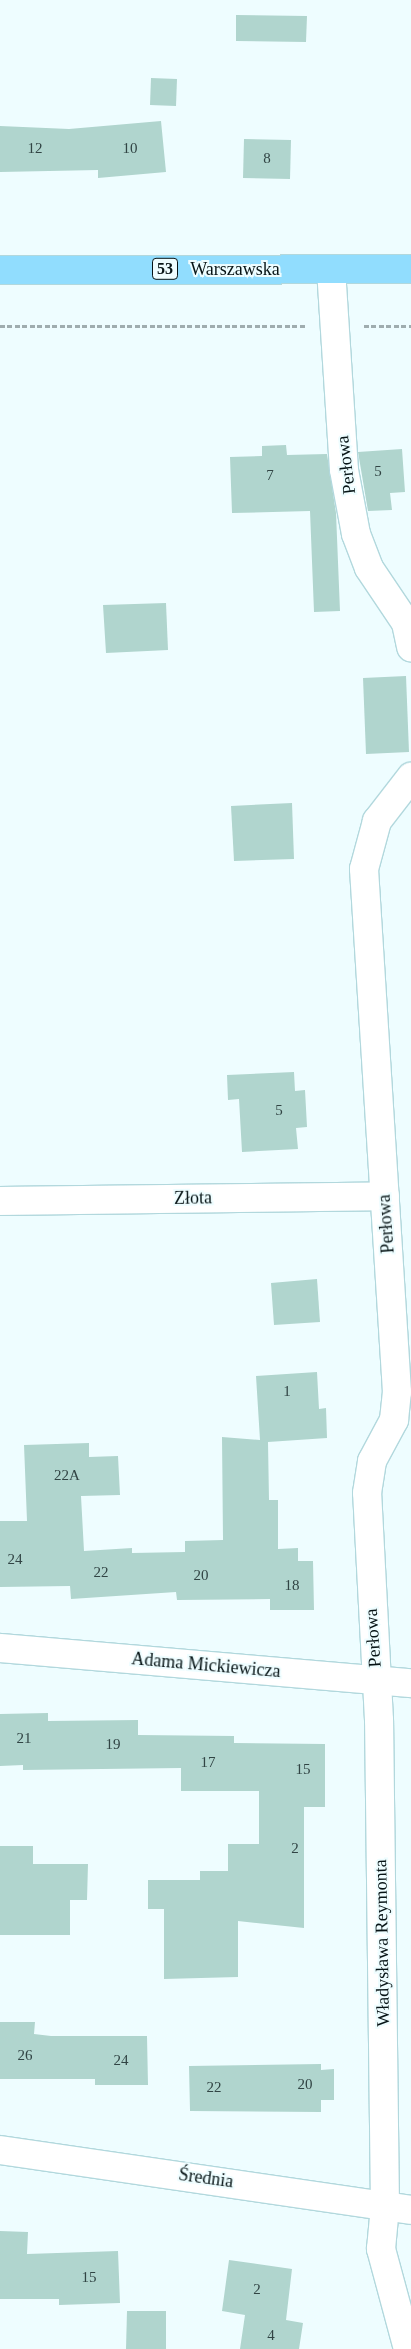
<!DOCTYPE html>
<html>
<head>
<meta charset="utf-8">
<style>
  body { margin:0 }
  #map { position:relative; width:411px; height:2349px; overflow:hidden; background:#eefdff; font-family:Georgia,serif }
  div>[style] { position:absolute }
  .building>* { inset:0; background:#b0d5ce }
  .path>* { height:3px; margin-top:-1.5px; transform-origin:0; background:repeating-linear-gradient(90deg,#9fadaf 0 5px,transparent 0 7.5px) }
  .roads { filter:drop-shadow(1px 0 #b2d8dd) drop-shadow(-1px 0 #b2d8dd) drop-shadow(0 1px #b2d8dd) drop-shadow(0 -1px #b2d8dd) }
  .minor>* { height:28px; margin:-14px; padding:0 14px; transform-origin:14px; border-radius:14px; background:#fff }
  .major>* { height:28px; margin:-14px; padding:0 14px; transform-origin:14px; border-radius:14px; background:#91ddfe }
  span { translate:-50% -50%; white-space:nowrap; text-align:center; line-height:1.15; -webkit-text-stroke:4px #eefdff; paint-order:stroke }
  .number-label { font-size:15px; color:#314444 }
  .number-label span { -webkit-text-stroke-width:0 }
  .shield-label span { padding:1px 4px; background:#eefdff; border:1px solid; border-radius:4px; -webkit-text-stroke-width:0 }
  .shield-label { font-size:16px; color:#071416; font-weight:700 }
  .street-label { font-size:18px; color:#071416 }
</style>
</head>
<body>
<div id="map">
  <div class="building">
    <i style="clip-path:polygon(236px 15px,307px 16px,306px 42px,236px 41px)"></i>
    <i style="clip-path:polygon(151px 78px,177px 79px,176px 106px,150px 105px)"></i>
    <i style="clip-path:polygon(161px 121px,166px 172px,98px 178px,98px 170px,0 172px,0 126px,69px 129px)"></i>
    <i style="clip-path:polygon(244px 139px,291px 140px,290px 179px,243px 178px)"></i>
    <i style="clip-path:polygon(286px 445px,287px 455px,327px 454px,336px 513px,340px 611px,314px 612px,310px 511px,232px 513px,230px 457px,262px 456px,262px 446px)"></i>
    <i style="clip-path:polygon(402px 449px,405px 492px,390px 493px,392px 510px,368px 511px,358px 452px)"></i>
    <i style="clip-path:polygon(166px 603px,168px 650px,106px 653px,103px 605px)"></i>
    <i style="clip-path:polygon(406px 676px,409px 752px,366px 754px,363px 678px)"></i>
    <i style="clip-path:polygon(292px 803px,294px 859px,234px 861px,231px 806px)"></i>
    <i style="clip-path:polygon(294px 1072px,295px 1091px,305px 1090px,307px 1127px,296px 1128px,298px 1149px,242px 1152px,239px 1099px,228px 1100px,227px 1075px)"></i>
    <i style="clip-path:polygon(317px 1279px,320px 1322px,274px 1325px,271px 1283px)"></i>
    <i style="clip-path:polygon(317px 1372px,319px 1409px,326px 1408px,327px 1438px,268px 1442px,269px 1500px,278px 1500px,278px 1549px,298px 1548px,298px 1561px,313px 1561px,314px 1610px,270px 1610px,270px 1599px,177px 1600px,176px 1592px,71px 1599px,70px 1586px,0 1587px,0 1521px,27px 1521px,24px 1445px,89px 1443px,89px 1457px,118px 1456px,120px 1495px,81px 1496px,84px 1551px,132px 1548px,132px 1553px,185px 1552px,185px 1541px,223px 1540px,222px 1437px,260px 1440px,256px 1376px)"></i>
    <i style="clip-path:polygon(48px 1713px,48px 1721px,138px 1720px,138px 1735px,234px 1736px,234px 1743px,325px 1744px,325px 1807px,304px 1807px,304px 1928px,238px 1921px,238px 1977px,164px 1979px,164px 1909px,148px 1909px,148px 1880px,200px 1880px,200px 1871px,228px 1871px,228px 1844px,259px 1844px,259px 1791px,181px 1791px,181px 1768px,23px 1770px,23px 1765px,0 1766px,0 1714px)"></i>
    <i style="clip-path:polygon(0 1846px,33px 1846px,33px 1864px,88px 1864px,87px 1900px,70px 1900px,70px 1935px,0 1935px)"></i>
    <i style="clip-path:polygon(0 2022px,35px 2022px,34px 2034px,51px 2036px,147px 2036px,148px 2085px,95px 2085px,95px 2079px,0 2079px)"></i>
    <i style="clip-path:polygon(321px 2064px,321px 2070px,334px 2069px,334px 2100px,321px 2100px,321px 2112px,190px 2111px,189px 2066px)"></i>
    <i style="clip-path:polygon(0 2231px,28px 2232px,27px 2254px,118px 2251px,120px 2303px,59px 2305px,59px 2299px,0 2299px)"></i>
    <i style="clip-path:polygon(229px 2260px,292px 2269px,286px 2320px,303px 2323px,299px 2349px,240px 2349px,245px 2315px,222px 2311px)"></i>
    <i style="clip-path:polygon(127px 2311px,166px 2311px,166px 2349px,126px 2349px)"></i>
  </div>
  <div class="path">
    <i style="left:0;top:326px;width:305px"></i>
    <i style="left:364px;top:326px;width:47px"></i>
  </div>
  <div class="roads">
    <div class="minor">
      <i style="left:331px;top:269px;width:201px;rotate:86.3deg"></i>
      <i style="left:344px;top:470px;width:65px;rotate:79.4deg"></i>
      <i style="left:356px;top:534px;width:36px;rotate:69deg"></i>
      <i style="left:369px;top:568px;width:66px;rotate:56.1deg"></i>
      <i style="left:406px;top:623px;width:25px;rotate:78deg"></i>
      <i style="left:0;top:1201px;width:385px;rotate:-0.7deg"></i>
      <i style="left:0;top:1648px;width:412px;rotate:4.9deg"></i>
      <i style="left:0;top:2150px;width:415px;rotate:8.3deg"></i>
      <i style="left:408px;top:2349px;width:104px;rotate:-105.1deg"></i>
      <i style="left:381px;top:2249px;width:42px;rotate:-84.6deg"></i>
      <i style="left:385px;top:2207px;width:487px;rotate:-90.7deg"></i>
      <i style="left:379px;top:1720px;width:227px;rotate:-93deg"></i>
      <i style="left:367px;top:1493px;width:32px;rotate:-81deg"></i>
      <i style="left:372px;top:1461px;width:47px;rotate:-61.8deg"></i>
      <i style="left:394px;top:1420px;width:28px;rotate:-84deg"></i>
      <i style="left:397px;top:1392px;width:524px;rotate:-93.61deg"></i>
      <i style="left:364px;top:869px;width:50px;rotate:-74.8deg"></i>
      <i style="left:377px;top:821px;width:56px;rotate:-52.3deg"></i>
    </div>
    <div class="major">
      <i style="left:0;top:270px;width:411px;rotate:-0.1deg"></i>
    </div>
  </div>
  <div class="number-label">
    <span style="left:35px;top:149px">12</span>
    <span style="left:130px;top:149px">10</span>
    <span style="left:267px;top:159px">8</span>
    <span style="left:378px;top:472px">5</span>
    <span style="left:270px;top:476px">7</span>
    <span style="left:279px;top:1111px">5</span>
    <span style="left:287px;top:1392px">1</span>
    <span style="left:67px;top:1476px">22A</span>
    <span style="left:15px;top:1560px">24</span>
    <span style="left:101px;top:1573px">22</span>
    <span style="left:201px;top:1576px">20</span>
    <span style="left:292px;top:1586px">18</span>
    <span style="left:24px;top:1739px">21</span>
    <span style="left:113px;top:1745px">19</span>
    <span style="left:208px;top:1763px">17</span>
    <span style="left:303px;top:1770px">15</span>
    <span style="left:295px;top:1849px">2</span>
    <span style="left:25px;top:2056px">26</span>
    <span style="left:121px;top:2061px">24</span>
    <span style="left:305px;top:2085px">20</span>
    <span style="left:214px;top:2088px">22</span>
    <span style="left:89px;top:2278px">15</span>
    <span style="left:257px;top:2290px">2</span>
    <span style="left:271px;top:2336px">4</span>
  </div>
  <div class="shield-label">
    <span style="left:165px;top:269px">53</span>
  </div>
  <div class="street-label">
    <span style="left:235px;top:269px">Warszawska</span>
    <span style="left:346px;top:465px;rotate:-97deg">Perłowa</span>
    <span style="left:193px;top:1198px;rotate:-1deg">Złota</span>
    <span style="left:386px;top:1224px;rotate:-94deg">Perłowa</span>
    <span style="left:373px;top:1638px;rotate:-94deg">Perłowa</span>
    <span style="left:206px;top:1665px;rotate:5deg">Adama Mickiewicza</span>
    <span style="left:382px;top:1943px;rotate:-91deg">Władysława Reymonta</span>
    <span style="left:206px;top:2178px;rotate:8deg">Średnia</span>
  </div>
</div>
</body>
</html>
